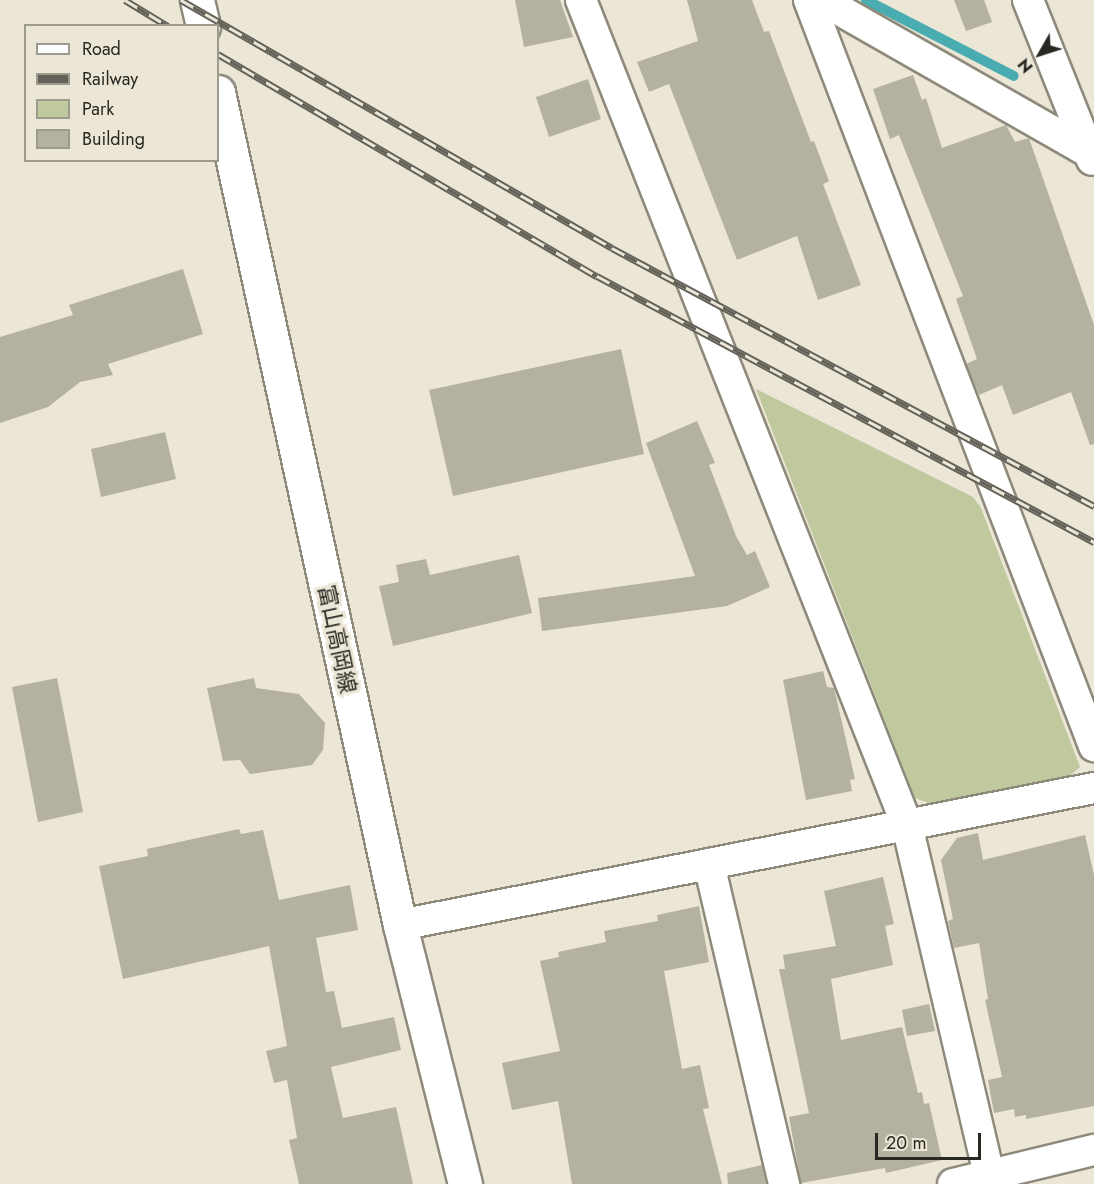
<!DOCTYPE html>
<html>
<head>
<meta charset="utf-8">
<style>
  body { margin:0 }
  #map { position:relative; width:1094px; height:1184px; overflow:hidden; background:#ebe6d6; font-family:Jost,"Noto Sans JP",sans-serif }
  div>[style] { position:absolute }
  .green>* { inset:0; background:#c0c89e }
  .stream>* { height:10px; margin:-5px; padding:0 5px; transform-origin:5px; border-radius:5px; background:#49acb0 }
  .building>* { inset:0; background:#b5b1a1 }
  .roads { filter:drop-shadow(2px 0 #8e8a7b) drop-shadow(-2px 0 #8e8a7b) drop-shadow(0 2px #8e8a7b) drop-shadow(0 -2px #8e8a7b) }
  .minor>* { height:30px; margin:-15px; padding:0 15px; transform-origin:15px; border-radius:15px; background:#fff }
  .primary>* { height:33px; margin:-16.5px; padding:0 16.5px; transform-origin:16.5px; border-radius:16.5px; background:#fff }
  .rail>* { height:7px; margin-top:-3.5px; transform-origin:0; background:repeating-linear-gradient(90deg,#ebe6d6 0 14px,#636158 0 28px); box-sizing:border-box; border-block:2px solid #636158 }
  span { translate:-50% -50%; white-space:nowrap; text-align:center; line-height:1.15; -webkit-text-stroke:6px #ebe6d6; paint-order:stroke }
  .street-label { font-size:22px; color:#282721 }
  .legend { position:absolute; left:24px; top:24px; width:195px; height:138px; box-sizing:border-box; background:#ebe6d6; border:2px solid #9d9a8e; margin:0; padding:8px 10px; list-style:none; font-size:18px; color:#282721 }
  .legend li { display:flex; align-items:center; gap:12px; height:30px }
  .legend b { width:30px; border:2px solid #9d9a8e }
  .north { position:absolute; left:1010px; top:24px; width:60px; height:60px; -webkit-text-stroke:4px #ebe6d6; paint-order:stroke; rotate:231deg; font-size:16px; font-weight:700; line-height:24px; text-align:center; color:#282721 }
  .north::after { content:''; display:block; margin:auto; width:21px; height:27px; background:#282721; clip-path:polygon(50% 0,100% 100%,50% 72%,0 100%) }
  .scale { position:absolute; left:875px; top:1133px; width:106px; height:27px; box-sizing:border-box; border:3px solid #282721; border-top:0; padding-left:8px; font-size:18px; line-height:21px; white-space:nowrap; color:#282721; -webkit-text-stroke:4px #ebe6d6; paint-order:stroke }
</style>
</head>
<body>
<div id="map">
  <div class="green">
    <i style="clip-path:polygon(756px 389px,973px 497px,981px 508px,1080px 767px,1066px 779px,940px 807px,915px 798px)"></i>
  </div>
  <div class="stream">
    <i style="left:866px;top:0;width:166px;rotate:27.2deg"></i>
  </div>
  <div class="building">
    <i style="clip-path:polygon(515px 0,560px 0,573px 37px,524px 47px)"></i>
    <i style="clip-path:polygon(687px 0,752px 0,764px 32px,769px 31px,811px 142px,814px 141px,829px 181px,823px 184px,861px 285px,818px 300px,797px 236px,737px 260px,669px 84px,649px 92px,637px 62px,698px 41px)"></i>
    <i style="clip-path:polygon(954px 0,984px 0,992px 22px,966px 31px)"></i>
    <i style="clip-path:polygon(913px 75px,922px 100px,926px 98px,942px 148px,1006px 125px,1015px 142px,1029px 138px,1094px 325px,1094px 444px,1090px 445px,1071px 392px,1013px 415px,1002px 385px,979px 395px,966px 364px,977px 359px,956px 299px,963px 296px,899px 135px,890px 139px,873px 89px)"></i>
    <i style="clip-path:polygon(588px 79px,601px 119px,549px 137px,536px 97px)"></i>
    <i style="clip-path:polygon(183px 269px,203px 334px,108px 364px,113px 375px,80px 382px,48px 407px,0 423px,0 337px,73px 315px,69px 305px)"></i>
    <i style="clip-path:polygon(621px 349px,644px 454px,453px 496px,429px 390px)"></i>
    <i style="clip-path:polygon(697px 421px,715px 463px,709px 465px,736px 536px,747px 555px,755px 551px,770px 587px,727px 606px,542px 631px,538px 598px,695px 576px,646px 443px)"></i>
    <i style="clip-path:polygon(165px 432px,176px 479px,101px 497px,91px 449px)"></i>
    <i style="clip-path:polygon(519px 555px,532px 613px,393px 646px,379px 586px,399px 582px,396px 565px,426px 559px,430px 575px)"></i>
    <i style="clip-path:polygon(823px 671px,827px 687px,834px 688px,855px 779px,850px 780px,852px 791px,806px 800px,783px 680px)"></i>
    <i style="clip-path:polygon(57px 678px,83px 812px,38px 822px,12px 687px)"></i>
    <i style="clip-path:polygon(254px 678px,256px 688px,299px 694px,325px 723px,323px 750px,312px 765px,250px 774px,240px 760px,223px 761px,207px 688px)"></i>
    <i style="clip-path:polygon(239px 829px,241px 834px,263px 830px,279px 900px,350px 885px,358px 930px,316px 938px,326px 992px,334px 991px,342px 1028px,394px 1017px,401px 1050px,331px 1067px,343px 1118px,396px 1107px,413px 1184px,299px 1184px,289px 1140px,297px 1138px,287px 1080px,274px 1083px,266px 1051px,287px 1046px,269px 946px,123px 979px,99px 866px,148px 856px,147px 849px)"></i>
    <i style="clip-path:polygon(978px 833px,983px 860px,1085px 835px,1094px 875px,1094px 1106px,1026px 1119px,1026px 1115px,1015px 1117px,1014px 1109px,994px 1113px,988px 1080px,1002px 1077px,985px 1000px,988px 999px,979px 943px,954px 948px,948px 921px,953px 919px,941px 860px,957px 838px)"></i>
    <i style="clip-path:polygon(883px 877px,894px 924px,885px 926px,893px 965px,831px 979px,841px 1040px,902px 1027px,918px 1093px,922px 1092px,924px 1104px,929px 1103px,942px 1160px,886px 1173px,885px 1168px,801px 1183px,789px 1117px,809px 1113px,779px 969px,785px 969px,783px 955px,836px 946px,824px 891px)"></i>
    <i style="clip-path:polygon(699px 906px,709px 962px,664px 971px,682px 1069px,700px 1065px,709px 1108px,703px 1109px,722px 1184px,572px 1184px,558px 1101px,512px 1110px,502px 1063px,560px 1051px,540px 961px,559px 957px,558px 952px,606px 942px,604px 931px,658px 921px,657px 915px)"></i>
    <i style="clip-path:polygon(929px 1004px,935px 1031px,907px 1036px,902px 1010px)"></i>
    <i style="clip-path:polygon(762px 1165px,766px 1184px,728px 1184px,727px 1173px)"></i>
  </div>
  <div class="roads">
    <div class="minor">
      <i style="left:581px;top:0;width:887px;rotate:68.44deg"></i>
      <i style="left:907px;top:825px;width:359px;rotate:76.8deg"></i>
      <i style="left:809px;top:0;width:799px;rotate:69.09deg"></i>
      <i style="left:822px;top:0;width:313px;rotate:29.7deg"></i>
      <i style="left:1028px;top:0;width:172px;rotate:68.2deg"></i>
      <i style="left:709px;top:864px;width:329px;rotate:76.8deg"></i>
      <i style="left:400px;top:925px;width:707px;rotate:-11.17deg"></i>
      <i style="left:953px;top:1184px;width:145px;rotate:-13.6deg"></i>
    </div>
    <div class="primary">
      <i style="left:197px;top:0;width:27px;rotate:77deg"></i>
      <i style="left:218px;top:92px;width:853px;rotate:77.68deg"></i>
      <i style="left:400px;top:925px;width:267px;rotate:75.9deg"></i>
    </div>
  </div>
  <div class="rail">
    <i style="left:125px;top:0;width:50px;rotate:31.2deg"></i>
    <i style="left:181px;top:0;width:497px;rotate:29.9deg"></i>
    <i style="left:612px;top:248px;width:547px;rotate:28.16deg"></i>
    <i style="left:218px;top:54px;width:439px;rotate:30.4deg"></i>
    <i style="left:597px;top:276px;width:564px;rotate:28.16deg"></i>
  </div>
  <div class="street-label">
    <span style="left:337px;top:639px;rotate:78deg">富山高岡線</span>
  </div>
  <ul class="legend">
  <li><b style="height:8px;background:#fff"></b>Road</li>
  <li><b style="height:8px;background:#636158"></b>Railway</li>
  <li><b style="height:16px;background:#c0c89e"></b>Park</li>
  <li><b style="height:16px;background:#b5b1a1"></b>Building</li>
  </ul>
  <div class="north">N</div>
  <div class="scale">20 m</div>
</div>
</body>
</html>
